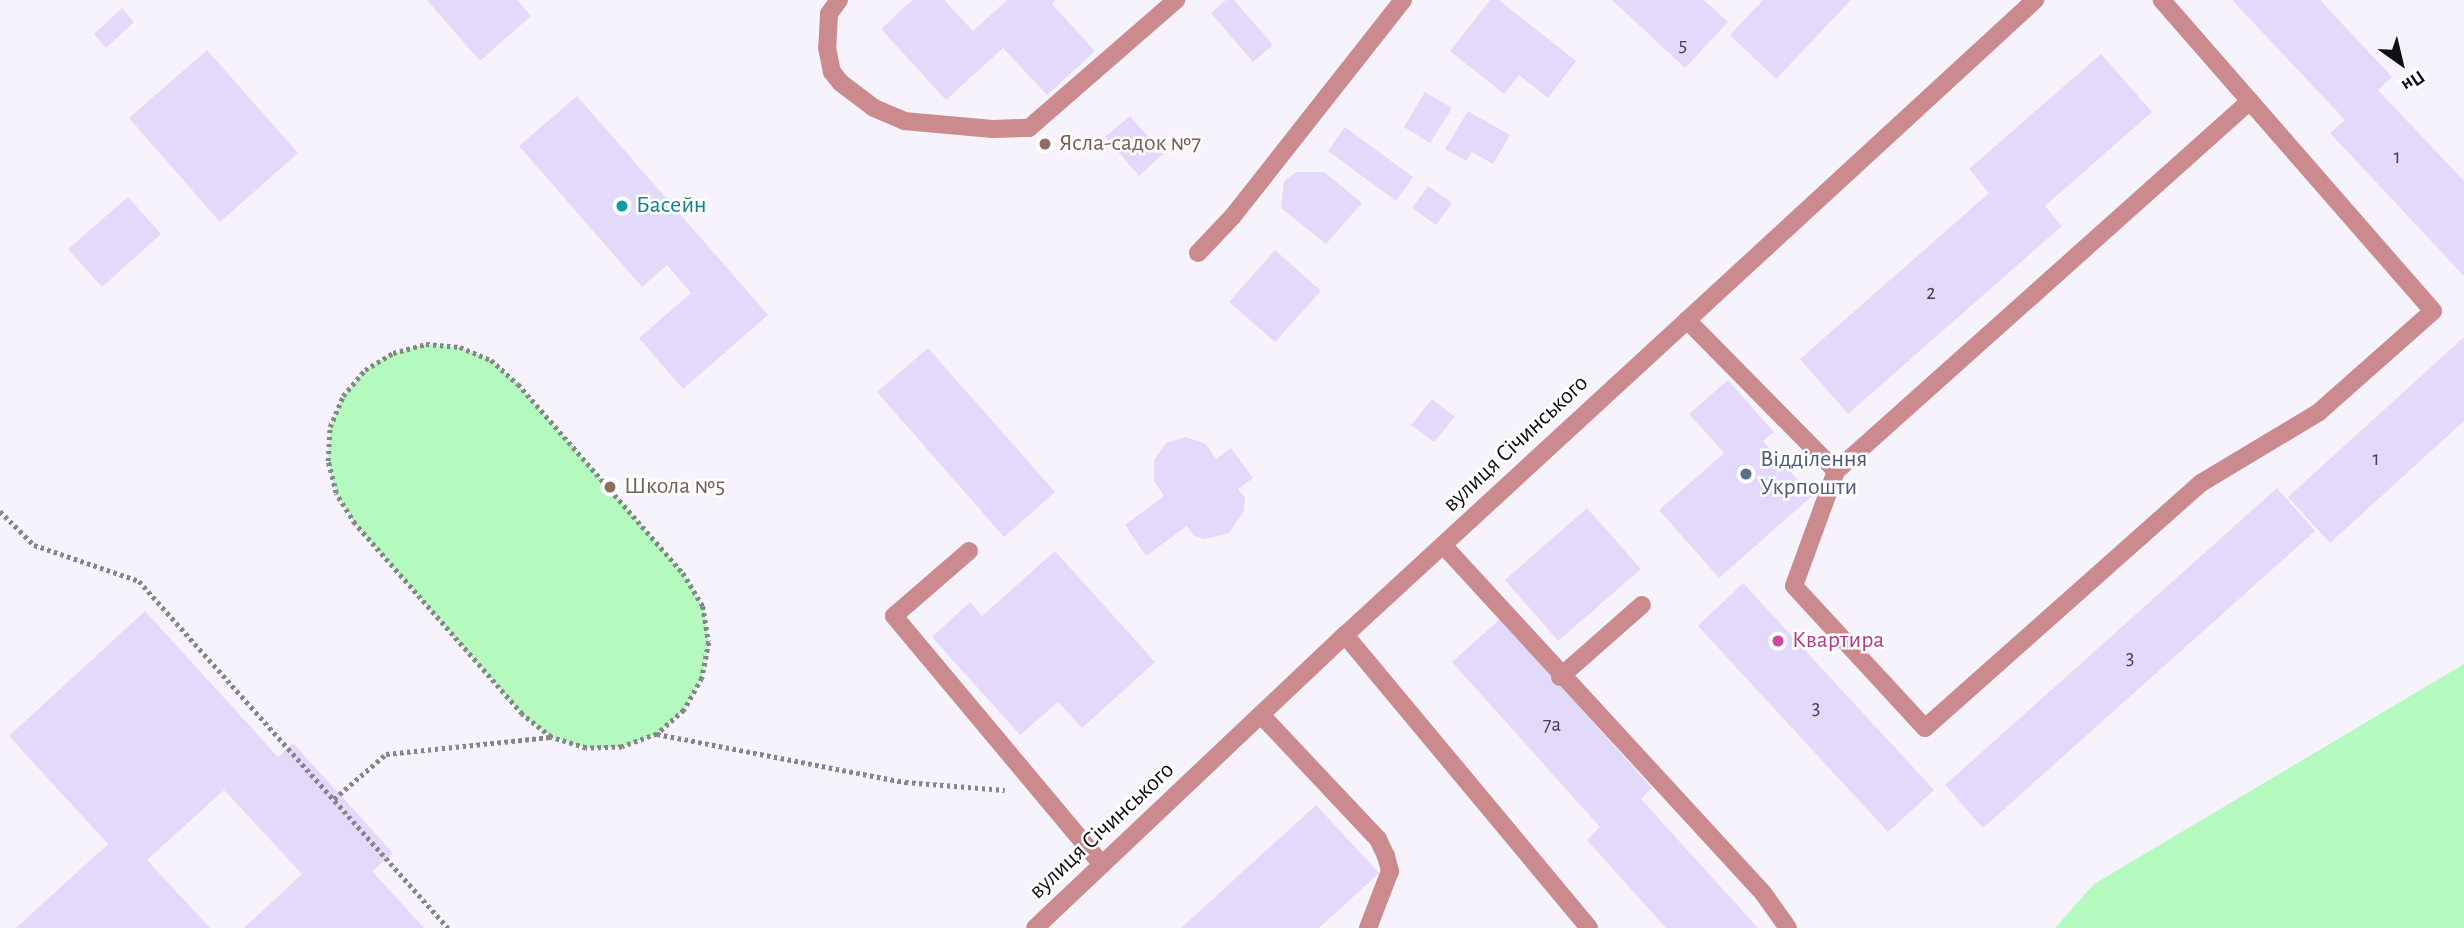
<!DOCTYPE html>
<html>
<head>
<meta charset="utf-8">
<style>
  body { margin:0 }
  #map { position:relative; width:2464px; height:928px; overflow:hidden; background:#f7f3fc; font-family:"Alegreya Sans",sans-serif }
  div>[style] { position:absolute }
  .green>* { inset:0; background:#b4fabf }
  .building>* { inset:0; background:#e3dafb }
  .path>* { height:4.5px; margin-top:-2.25px; transform-origin:0; background:repeating-linear-gradient(90deg,#87848a 0 3.5px,transparent 0 7px) }
  .service>* { height:18px; margin:-9px; padding:0 9px; transform-origin:9px; border-radius:9px; background:#cb8b8e }
  .minor>* { height:18px; margin:-9px; padding:0 9px; transform-origin:9px; border-radius:9px; background:#cb8b8e }
  .dots>* { width:19px; height:19px; translate:-50% -50%; box-sizing:border-box; border:4px solid #fff; border-radius:50% }
  span { translate:-50% -50%; white-space:nowrap; text-align:center; line-height:1.15; -webkit-text-stroke:5px #fff; paint-order:stroke }
  .number-label { font-size:21px; color:#46424c }
  .number-label span { -webkit-text-stroke-width:0 }
  .education-label { font-size:24px; color:#785e54 }
  .left { translate:0 -50%; text-align:left }
  .culture-label { font-size:24px; color:#0d838f }
  .street-label { font-size:24px; color:#110f12 }
  .service-label { font-size:24px; color:#4e5e75 }
  .hotel-label { font-size:24px; color:#b23c85 }
  .north { position:absolute; left:2366px; top:28px; width:70px; height:70px; -webkit-text-stroke:5px #fff; paint-order:stroke; rotate:146deg; font-size:19px; font-weight:700; line-height:28px; text-align:center; color:#110f12 }
  .north::after { content:''; display:block; margin:auto; width:24px; height:32px; background:#110f12; clip-path:polygon(50% 0,100% 100%,50% 72%,0 100%) }
</style>
</head>
<body>
<div id="map">
  <div class="green">
    <i style="clip-path:polygon(426px 344px,460px 347px,491px 360px,518px 384px,683px 573px,703px 606px,709px 642px,702px 678px,684px 710px,657px 734px,622px 747px,586px 748px,551px 737px,522px 714px,355px 524px,336px 493px,328px 461px,330px 427px,343px 396px,365px 370px,393px 353px)"></i>
    <i style="clip-path:polygon(2464px 664px,2464px 928px,2055px 928px,2094px 884px)"></i>
  </div>
  <div class="building">
    <i style="clip-path:polygon(427px 0,517px 0,531px 16px,480px 61px)"></i>
    <i style="clip-path:polygon(912px 0,944px 0,973px 31px,1007px 0,1056px 0,1052px 4px,1095px 51px,1047px 95px,1003px 48px,946px 100px,881px 29px)"></i>
    <i style="clip-path:polygon(1226px 0,1234px 0,1273px 45px,1253px 62px,1211px 13px)"></i>
    <i style="clip-path:polygon(1490px 0,1499px 0,1576px 61px,1548px 98px,1519px 75px,1504px 94px,1450px 51px)"></i>
    <i style="clip-path:polygon(1612px 0,1704px 0,1728px 22px,1685px 68px)"></i>
    <i style="clip-path:polygon(1763px 0,1851px 0,1776px 79px,1730px 35px)"></i>
    <i style="clip-path:polygon(2232px 0,2320px 0,2392px 77px,2378px 90px,2464px 181px,2464px 276px,2330px 133px,2345px 120px)"></i>
    <i style="clip-path:polygon(122px 8px,134px 22px,106px 48px,94px 34px)"></i>
    <i style="clip-path:polygon(207px 50px,298px 153px,220px 222px,129px 118px)"></i>
    <i style="clip-path:polygon(2101px 54px,2152px 112px,2045px 206px,2062px 226px,1848px 414px,1800px 359px,1989px 193px,1969px 169px)"></i>
    <i style="clip-path:polygon(1425px 92px,1452px 108px,1430px 143px,1404px 127px)"></i>
    <i style="clip-path:polygon(577px 96px,768px 315px,683px 389px,639px 338px,691px 293px,667px 265px,642px 287px,519px 146px)"></i>
    <i style="clip-path:polygon(1468px 111px,1510px 135px,1493px 164px,1472px 152px,1466px 161px,1445px 149px)"></i>
    <i style="clip-path:polygon(1130px 116px,1163px 154px,1139px 176px,1105px 137px)"></i>
    <i style="clip-path:polygon(1345px 127px,1413px 177px,1396px 201px,1328px 151px)"></i>
    <i style="clip-path:polygon(1296px 172px,1324px 172px,1362px 203px,1326px 244px,1281px 208px,1284px 181px)"></i>
    <i style="clip-path:polygon(1428px 186px,1452px 203px,1436px 225px,1412px 208px)"></i>
    <i style="clip-path:polygon(128px 197px,161px 234px,102px 287px,68px 249px)"></i>
    <i style="clip-path:polygon(1275px 250px,1321px 291px,1275px 342px,1229px 302px)"></i>
    <i style="clip-path:polygon(2464px 337px,2464px 421px,2330px 543px,2288px 497px)"></i>
    <i style="clip-path:polygon(928px 348px,1055px 492px,1004px 537px,877px 392px)"></i>
    <i style="clip-path:polygon(1728px 380px,1774px 432px,1763px 441px,1812px 496px,1719px 578px,1659px 510px,1724px 453px,1689px 414px)"></i>
    <i style="clip-path:polygon(1432px 399px,1455px 417px,1434px 442px,1411px 425px)"></i>
    <i style="clip-path:polygon(1186px 437px,1206px 444px,1216px 459px,1231px 448px,1253px 478px,1238px 489px,1245px 498px,1244px 511px,1229px 533px,1205px 539px,1194px 536px,1187px 526px,1146px 556px,1125px 525px,1164px 496px,1154px 481px,1154px 460px,1166px 443px)"></i>
    <i style="clip-path:polygon(2277px 488px,2315px 531px,1983px 828px,1945px 785px)"></i>
    <i style="clip-path:polygon(1587px 508px,1641px 569px,1558px 641px,1505px 580px)"></i>
    <i style="clip-path:polygon(1055px 551px,1155px 662px,1082px 728px,1058px 702px,1020px 735px,932px 637px,970px 602px,982px 616px)"></i>
    <i style="clip-path:polygon(1743px 583px,1934px 790px,1888px 832px,1698px 626px)"></i>
    <i style="clip-path:polygon(145px 611px,278px 757px,293px 743px,393px 853px,372px 871px,424px 928px,244px 928px,302px 874px,224px 790px,147px 860px,210px 928px,16px 928px,108px 844px,9px 736px)"></i>
    <i style="clip-path:polygon(1500px 619px,1652px 788px,1641px 799px,1758px 928px,1666px 928px,1587px 840px,1600px 827px,1452px 662px)"></i>
    <i style="clip-path:polygon(1316px 805px,1379px 873px,1319px 928px,1181px 928px)"></i>
  </div>
  <div class="path">
    <i style="left:426px;top:344px;width:34px;rotate:5deg"></i>
    <i style="left:460px;top:347px;width:34px;rotate:23deg"></i>
    <i style="left:491px;top:360px;width:36px;rotate:42deg"></i>
    <i style="left:518px;top:384px;width:251px;rotate:48.9deg"></i>
    <i style="left:683px;top:573px;width:39px;rotate:59deg"></i>
    <i style="left:703px;top:606px;width:36px;rotate:81deg"></i>
    <i style="left:709px;top:642px;width:37px;rotate:101deg"></i>
    <i style="left:702px;top:678px;width:37px;rotate:119deg"></i>
    <i style="left:684px;top:710px;width:36px;rotate:138deg"></i>
    <i style="left:657px;top:734px;width:37px;rotate:160deg"></i>
    <i style="left:622px;top:747px;width:36px;rotate:178deg"></i>
    <i style="left:586px;top:748px;width:37px;rotate:-163deg"></i>
    <i style="left:551px;top:737px;width:37px;rotate:-142deg"></i>
    <i style="left:522px;top:714px;width:253px;rotate:-131.3deg"></i>
    <i style="left:355px;top:524px;width:36px;rotate:-122deg"></i>
    <i style="left:336px;top:493px;width:33px;rotate:-104deg"></i>
    <i style="left:328px;top:461px;width:34px;rotate:-87deg"></i>
    <i style="left:330px;top:427px;width:34px;rotate:-67deg"></i>
    <i style="left:343px;top:396px;width:34px;rotate:-50deg"></i>
    <i style="left:365px;top:370px;width:33px;rotate:-31deg"></i>
    <i style="left:393px;top:353px;width:34px;rotate:-15deg"></i>
    <i style="left:0;top:511px;width:48px;rotate:45deg"></i>
    <i style="left:34px;top:545px;width:111px;rotate:18.9deg"></i>
    <i style="left:139px;top:581px;width:465px;rotate:48.3deg"></i>
    <i style="left:657px;top:734px;width:253px;rotate:11deg"></i>
    <i style="left:905px;top:782px;width:100px;rotate:4.6deg"></i>
    <i style="left:334px;top:799px;width:69px;rotate:-40.9deg"></i>
    <i style="left:386px;top:754px;width:165px;rotate:-5.9deg"></i>
  </div>
  <div class="service">
    <i style="left:839px;top:0;width:17px;rotate:126deg"></i>
    <i style="left:829px;top:14px;width:33px;rotate:93deg"></i>
    <i style="left:827px;top:47px;width:25px;rotate:79deg"></i>
    <i style="left:832px;top:72px;width:14px;rotate:51deg"></i>
    <i style="left:841px;top:83px;width:41px;rotate:37.1deg"></i>
    <i style="left:874px;top:108px;width:33px;rotate:23deg"></i>
    <i style="left:904px;top:121px;width:89px;rotate:5.1deg"></i>
    <i style="left:993px;top:129px;width:36px;rotate:-2deg"></i>
    <i style="left:1029px;top:128px;width:195px;rotate:-41deg"></i>
    <i style="left:1198px;top:253px;width:51px;rotate:-46.6deg"></i>
    <i style="left:1233px;top:216px;width:275px;rotate:-51.8deg"></i>
    <i style="left:1687px;top:320px;width:212px;rotate:45.4deg"></i>
    <i style="left:1836px;top:471px;width:122px;rotate:110.1deg"></i>
    <i style="left:1794px;top:586px;width:193px;rotate:47.3deg"></i>
    <i style="left:1925px;top:728px;width:369px;rotate:-41.6deg"></i>
    <i style="left:2201px;top:483px;width:138px;rotate:-31deg"></i>
    <i style="left:2319px;top:412px;width:152px;rotate:-41.5deg"></i>
    <i style="left:2433px;top:311px;width:413px;rotate:-131.1deg"></i>
    <i style="left:1836px;top:471px;width:555px;rotate:-41.79deg"></i>
    <i style="left:1443px;top:545px;width:473px;rotate:47.4deg"></i>
    <i style="left:1763px;top:893px;width:43px;rotate:54.5deg"></i>
    <i style="left:969px;top:551px;width:99px;rotate:139.1deg"></i>
    <i style="left:894px;top:616px;width:324px;rotate:50.1deg"></i>
    <i style="left:1345px;top:635px;width:381px;rotate:50.2deg"></i>
    <i style="left:1560px;top:677px;width:109px;rotate:-41.3deg"></i>
    <i style="left:1262px;top:716px;width:169px;rotate:46.7deg"></i>
    <i style="left:1378px;top:839px;width:19px;rotate:65deg"></i>
    <i style="left:1386px;top:856px;width:16px;rotate:75deg"></i>
    <i style="left:1390px;top:871px;width:61px;rotate:111.1deg"></i>
  </div>
  <div class="minor">
    <i style="left:1035px;top:928px;width:427px;rotate:-43.4deg"></i>
    <i style="left:1345px;top:635px;width:938px;rotate:-42.62deg"></i>
  </div>
  <div class="dots">
    <i style="left:1045px;top:144px;background:#8d6e63"></i>
    <i style="left:622px;top:206px;background:#0f9aa8"></i>
    <i style="left:1746px;top:474px;background:#5c6f8a"></i>
    <i style="left:610px;top:487px;background:#8d6e63"></i>
    <i style="left:1778px;top:641px;background:#d1479c"></i>
  </div>
  <div class="number-label">
    <span style="left:1683px;top:45px">5</span>
    <span style="left:2397px;top:157px">1</span>
    <span style="left:1931px;top:293px">2</span>
    <span style="left:2376px;top:459px">1</span>
    <span style="left:2130px;top:658px">3</span>
    <span style="left:1816px;top:708px">3</span>
    <span style="left:1552px;top:725px">7а</span>
  </div>
  <div class="education-label">
    <span class="left" style="left:1059px;top:144px">Ясла-садок №7</span>
    <span class="left" style="left:624px;top:487px">Школа №5</span>
  </div>
  <div class="culture-label">
    <span class="left" style="left:636px;top:206px">Басейн</span>
  </div>
  <div class="street-label">
    <span style="left:1516px;top:444px;rotate:-43deg">вулиця Січинського</span>
    <span style="left:1102px;top:831px;rotate:-43deg">вулиця Січинського</span>
  </div>
  <div class="service-label">
    <span class="left" style="left:1760px;top:474px">Відділення<br>Укрпошти</span>
  </div>
  <div class="hotel-label">
    <span class="left" style="left:1792px;top:641px">Квартира</span>
  </div>
  <div class="north">Пн</div>
</div>
</body>
</html>
